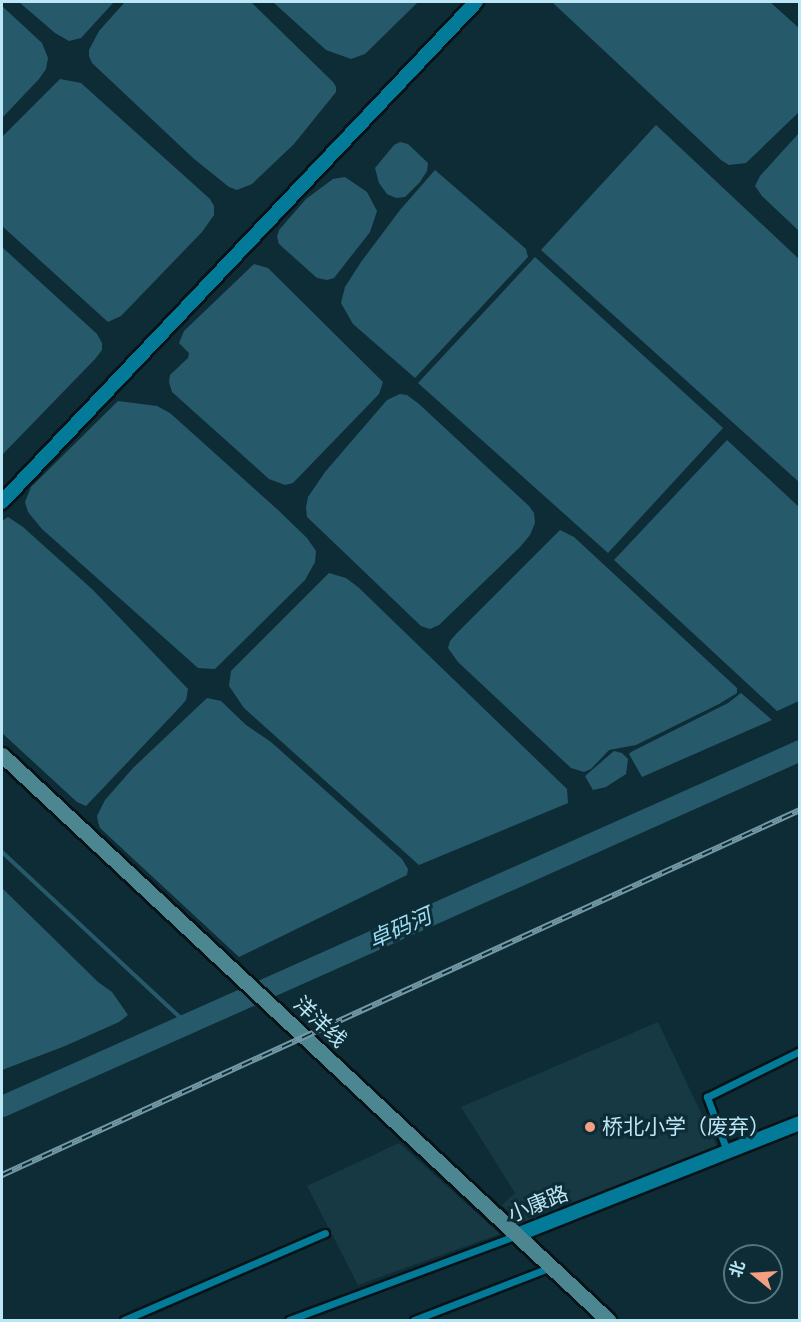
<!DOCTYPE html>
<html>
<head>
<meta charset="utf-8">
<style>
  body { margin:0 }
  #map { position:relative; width:801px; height:1322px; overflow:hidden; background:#0e2c36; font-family:Figtree,"Noto Sans SC",sans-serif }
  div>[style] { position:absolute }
  .built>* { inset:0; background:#163944 }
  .water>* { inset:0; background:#265a6a }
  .stream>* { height:4px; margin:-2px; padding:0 2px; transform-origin:2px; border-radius:2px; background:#265a6a }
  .river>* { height:21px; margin:-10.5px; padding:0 10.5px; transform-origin:10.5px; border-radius:10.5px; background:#265a6a }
  .roads { filter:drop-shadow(2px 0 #071317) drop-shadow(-2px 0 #071317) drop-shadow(0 2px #071317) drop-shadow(0 -2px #071317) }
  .service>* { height:7px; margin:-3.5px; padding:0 3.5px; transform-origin:3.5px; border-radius:3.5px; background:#037a97 }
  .minor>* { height:14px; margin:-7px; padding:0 7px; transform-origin:7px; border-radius:7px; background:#037a97 }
  .secondary>* { height:15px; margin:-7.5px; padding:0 7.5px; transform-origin:7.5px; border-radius:7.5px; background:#4c8691 }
  .rail>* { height:6px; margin-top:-3px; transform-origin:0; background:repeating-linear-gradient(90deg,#0e2c36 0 11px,#7399a6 0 22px); box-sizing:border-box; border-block:2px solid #7399a6 }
  .dots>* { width:16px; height:16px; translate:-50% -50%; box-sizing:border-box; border:3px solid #0e2c36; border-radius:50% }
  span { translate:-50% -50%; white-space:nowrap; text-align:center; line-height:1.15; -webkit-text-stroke:6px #0e2c36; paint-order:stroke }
  .street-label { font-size:21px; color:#bbe6f5 }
  .poi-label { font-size:21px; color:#bbe6f5 }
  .left { translate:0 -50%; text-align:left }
  .water-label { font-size:22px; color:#9ddef5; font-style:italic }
  .frame { position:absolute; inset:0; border:3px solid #bbe6f5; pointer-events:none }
  .north { position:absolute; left:723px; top:1244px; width:60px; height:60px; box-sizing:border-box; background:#0e2c36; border:2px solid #537682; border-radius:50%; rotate:288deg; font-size:16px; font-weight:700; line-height:24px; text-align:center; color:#bbe6f5 }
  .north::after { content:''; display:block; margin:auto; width:21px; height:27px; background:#f2a080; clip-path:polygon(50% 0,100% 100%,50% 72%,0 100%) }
</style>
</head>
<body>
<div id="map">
  <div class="built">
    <i style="clip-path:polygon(658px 1022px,717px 1147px,521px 1225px,502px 1205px,515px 1193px,461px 1107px)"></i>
    <i style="clip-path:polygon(399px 1143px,500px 1234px,358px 1285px,307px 1186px)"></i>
  </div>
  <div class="water">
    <i style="clip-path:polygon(19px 2px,114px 2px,81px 38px,69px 41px,55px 33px)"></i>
    <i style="clip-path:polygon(125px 2px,251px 2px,333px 82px,336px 87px,336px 92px,294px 144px,252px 184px,237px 190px,229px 187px,193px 158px,92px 63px,89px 56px,89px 50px,99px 31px)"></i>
    <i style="clip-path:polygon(273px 2px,418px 2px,365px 54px,351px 59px,326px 50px)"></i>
    <i style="clip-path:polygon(552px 2px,770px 2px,799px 28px,799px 112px,746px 163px,729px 165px,721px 160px)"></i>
    <i style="clip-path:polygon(2px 6px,42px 43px,48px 58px,46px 69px,39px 79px,2px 118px)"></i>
    <i style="clip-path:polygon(60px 79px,81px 83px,210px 199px,214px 206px,214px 215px,202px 232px,121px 316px,108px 322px,2px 226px,2px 137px)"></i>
    <i style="clip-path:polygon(656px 125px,799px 259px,799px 482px,541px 250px)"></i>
    <i style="clip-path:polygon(799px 133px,799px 231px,762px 196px,755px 186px,760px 176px)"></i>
    <i style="clip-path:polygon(400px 142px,408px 144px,428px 163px,427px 171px,420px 182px,405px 197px,396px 198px,387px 194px,379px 183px,375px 168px,394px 145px)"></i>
    <i style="clip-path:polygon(435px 170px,526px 249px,528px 257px,415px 378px,353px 324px,341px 303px,345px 287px,361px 262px,400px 210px)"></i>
    <i style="clip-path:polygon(345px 177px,367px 192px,377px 211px,370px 232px,334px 278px,327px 280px,317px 278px,279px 244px,277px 237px,279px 230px,306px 199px,333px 179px)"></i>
    <i style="clip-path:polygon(2px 247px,97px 334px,102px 343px,102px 350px,95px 359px,2px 455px)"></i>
    <i style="clip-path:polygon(535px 257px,723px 428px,608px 553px,418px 383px)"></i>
    <i style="clip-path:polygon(254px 264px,268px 268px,383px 382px,379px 394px,293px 483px,285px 485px,269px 479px,172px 392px,169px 382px,170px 375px,188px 358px,189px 353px,179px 343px,184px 331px)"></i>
    <i style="clip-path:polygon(400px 394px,407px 395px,419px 404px,529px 506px,534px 513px,535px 523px,530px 535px,520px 547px,439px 625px,430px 629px,421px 626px,327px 536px,307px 517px,306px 507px,308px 497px,325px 472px,387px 400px)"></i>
    <i style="clip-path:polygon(118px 401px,157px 406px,170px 413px,278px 510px,307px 538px,316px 551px,315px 562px,305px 580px,215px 669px,198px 668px,42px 529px,28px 512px,25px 502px,31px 487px)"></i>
    <i style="clip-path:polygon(727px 440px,799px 507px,799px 701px,777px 711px,614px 560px)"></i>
    <i style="clip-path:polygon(8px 517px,23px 527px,93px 590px,188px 689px,186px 700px,181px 706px,86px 806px,77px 802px,2px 733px,2px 521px)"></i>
    <i style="clip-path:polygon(560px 530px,574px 537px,737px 688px,737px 693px,719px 704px,636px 745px,609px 750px,591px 769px,584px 772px,571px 768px,458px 662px,448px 648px,450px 641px,457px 633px)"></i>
    <i style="clip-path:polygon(329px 573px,346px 578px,358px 587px,567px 789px,568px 803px,419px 865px,244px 708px,229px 686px,231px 671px)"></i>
    <i style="clip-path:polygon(741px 693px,772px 720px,642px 777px,629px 754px,631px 752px,728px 703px)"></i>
    <i style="clip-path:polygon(207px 698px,221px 701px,246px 725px,271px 742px,402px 859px,408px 869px,407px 875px,239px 957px,100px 828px,98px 822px,97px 816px,105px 800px,133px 768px)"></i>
    <i style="clip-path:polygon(614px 751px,622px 753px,628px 759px,626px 774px,606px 787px,593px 790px,585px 776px)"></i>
    <i style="clip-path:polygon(2px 888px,98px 982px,112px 992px,128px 1015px,119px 1022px,65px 1046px,2px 1070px)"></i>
  </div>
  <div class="stream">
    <i style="left:2px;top:852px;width:253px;rotate:42.9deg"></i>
  </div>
  <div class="river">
    <i style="left:2px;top:1106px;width:874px;rotate:-24.04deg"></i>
  </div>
  <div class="roads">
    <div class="service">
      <i style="left:727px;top:1151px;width:58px;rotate:-110.3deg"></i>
      <i style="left:707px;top:1097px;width:104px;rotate:-26.3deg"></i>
      <i style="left:124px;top:1320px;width:219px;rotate:-23.4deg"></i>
      <i style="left:289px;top:1320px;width:243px;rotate:-20.4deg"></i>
      <i style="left:414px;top:1320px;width:147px;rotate:-21.1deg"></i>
    </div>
    <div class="minor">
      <i style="left:2px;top:502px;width:689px;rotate:-46.53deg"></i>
      <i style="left:517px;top:1235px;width:304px;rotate:-21.6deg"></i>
    </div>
    <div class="secondary">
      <i style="left:2px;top:755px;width:829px;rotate:42.99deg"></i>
    </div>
  </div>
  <div class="rail">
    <i style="left:2px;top:1175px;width:878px;rotate:-24.58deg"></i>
  </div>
  <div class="dots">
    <i style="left:590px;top:1127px;background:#f2a080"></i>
  </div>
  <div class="street-label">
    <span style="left:320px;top:1022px;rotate:43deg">洋洋线</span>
    <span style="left:538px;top:1204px;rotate:-22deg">小康路</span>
  </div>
  <div class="poi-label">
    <span class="left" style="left:602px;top:1127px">桥北小学（废弃）</span>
  </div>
  <div class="water-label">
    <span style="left:400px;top:928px;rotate:-24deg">卓码河</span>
  </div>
  <div class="frame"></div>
  <div class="north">北</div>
</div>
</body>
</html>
